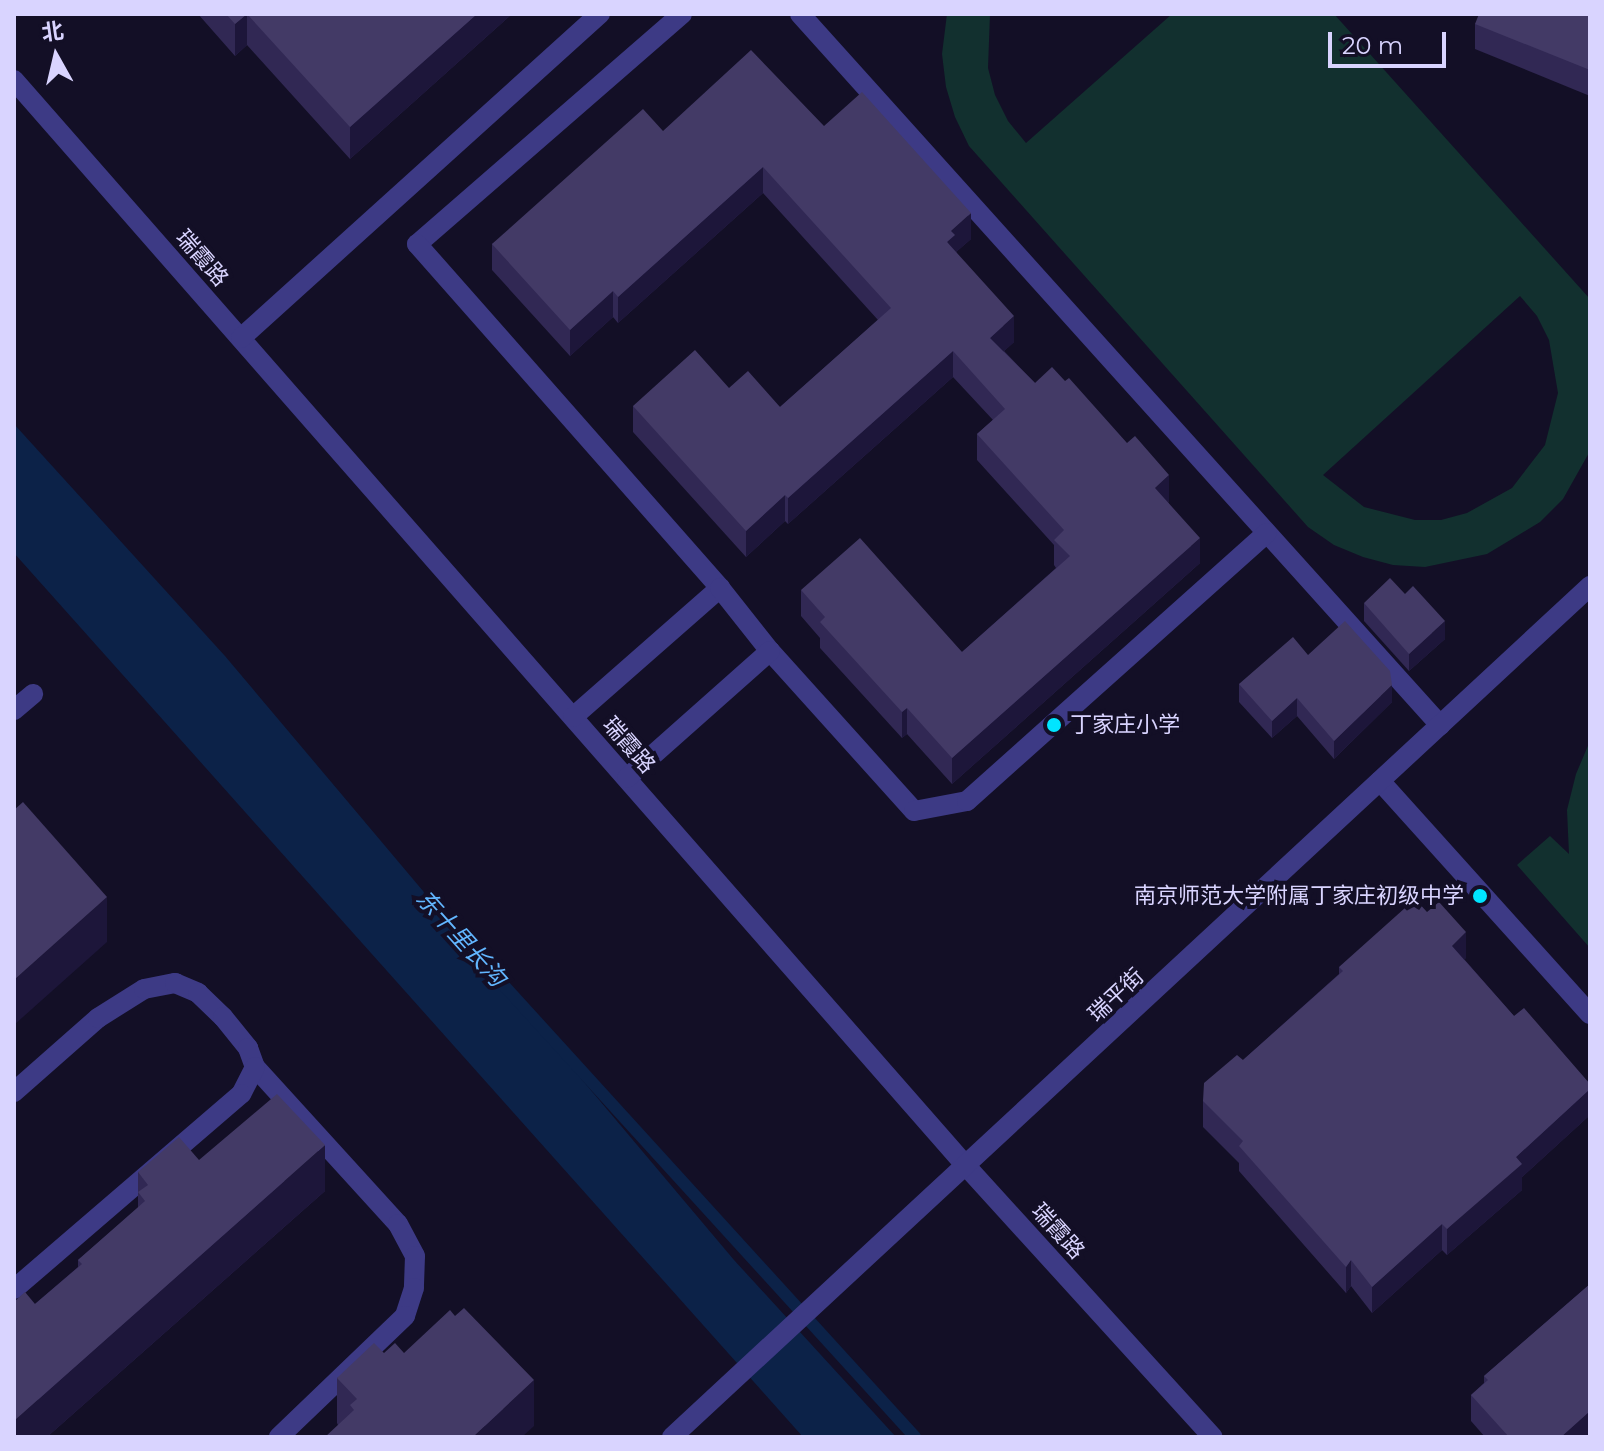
<!DOCTYPE html>
<html>
<head>
<meta charset="utf-8">
<style>
  body { margin:0 }
  #map { position:relative; width:1604px; height:1451px; overflow:hidden; background:#130f26; font-family:Montserrat,"Noto Sans SC",sans-serif }
  div>[style] { position:absolute }
  .green>* { inset:0; background:#12302f }
  .water>* { inset:0; background:#0c2248 }
  .stream>* { height:12px; margin:-6px; padding:0 6px; transform-origin:6px; border-radius:6px; background:#0c2248 }
  .minor>* { height:20px; margin:-10px; padding:0 10px; transform-origin:10px; border-radius:10px; background:#3d3a85 }
  .wall>* { inset:0; background:#312854 }
  .shaded-wall>* { inset:0; background:#1d163a }
  .building>* { inset:0; background:#433a66 }
  .dots>* { width:22px; height:22px; translate:-50% -50%; box-sizing:border-box; border:4px solid #130f26; border-radius:50% }
  span { translate:-50% -50%; white-space:nowrap; text-align:center; line-height:1.15; -webkit-text-stroke:8px #130f26; paint-order:stroke }
  .street-label { font-size:22px; color:#d9d4ff }
  .poi-label { font-size:22px; color:#d9d4ff }
  .left { translate:0 -50%; text-align:left }
  .right { translate:-100% -50%; text-align:right }
  .water-label { font-size:24px; color:#62b6ff; font-style:italic }
  .frame { position:absolute; inset:0; border:16px solid #d9d4ff; pointer-events:none }
  .north { position:absolute; left:16px; top:16px; width:80px; height:80px; -webkit-text-stroke:6px #130f26; paint-order:stroke; rotate:352deg; font-size:22px; font-weight:700; line-height:32px; text-align:center; color:#d9d4ff }
  .north::after { content:''; display:block; margin:auto; width:28px; height:36px; background:#d9d4ff; clip-path:polygon(50% 0,100% 100%,50% 72%,0 100%) }
  .scale { position:absolute; left:1328px; top:32px; width:118px; height:36px; box-sizing:border-box; border:4px solid #d9d4ff; border-top:0; padding-left:10px; font-size:24px; line-height:28px; white-space:nowrap; color:#d9d4ff; -webkit-text-stroke:6px #130f26; paint-order:stroke }
</style>
</head>
<body>
<div id="map">
  <div class="green">
    <i style="clip-path:polygon(evenodd,947px 14px,990px 14px,988px 68px,995px 95px,1008px 121px,1026px 143px,1172px 14px,1334px 14px,1590px 299px,1590px 451px,1563px 499px,1540px 522px,1487px 554px,1425px 567px,1393px 565px,1363px 557px,1334px 545px,1308px 527px,969px 146px,955px 117px,946px 87px,942px 54px,947px 14px,1520px 296px,1537px 316px,1549px 340px,1558px 393px,1545px 445px,1512px 488px,1467px 513px,1441px 520px,1415px 520px,1364px 507px,1323px 475px,1520px 296px)"></i>
    <i style="clip-path:polygon(1590px 741px,1590px 948px,1517px 865px,1550px 836px,1569px 854px,1567px 810px,1576px 774px)"></i>
  </div>
  <div class="water">
    <i style="clip-path:polygon(14px 424px,225px 656px,734px 1260px,896px 1437px,803px 1437px,14px 553px)"></i>
  </div>
  <div class="stream">
    <i style="left:478px;top:957px;width:649px;rotate:47.68deg"></i>
  </div>
  <div class="minor">
    <i style="left:682px;top:14px;width:351px;rotate:139deg"></i>
    <i style="left:417px;top:244px;width:458px;rotate:48.6deg"></i>
    <i style="left:800px;top:14px;width:957px;rotate:48.01deg"></i>
    <i style="left:14px;top:80px;width:1446px;rotate:48.76deg"></i>
    <i style="left:967px;top:1167px;width:365px;rotate:47.7deg"></i>
    <i style="left:241px;top:338px;width:484px;rotate:-42.1deg"></i>
    <i style="left:770px;top:651px;width:215px;rotate:48deg"></i>
    <i style="left:914px;top:811px;width:54px;rotate:-10.7deg"></i>
    <i style="left:967px;top:801px;width:402px;rotate:-41.8deg"></i>
    <i style="left:14px;top:710px;width:25px;rotate:-40deg"></i>
    <i style="left:573px;top:717px;width:196px;rotate:-41.3deg"></i>
    <i style="left:720px;top:588px;width:80px;rotate:51.6deg"></i>
    <i style="left:770px;top:651px;width:191px;rotate:138.4deg"></i>
    <i style="left:1380px;top:781px;width:314px;rotate:48deg"></i>
    <i style="left:255px;top:1067px;width:212px;rotate:47.7deg"></i>
    <i style="left:398px;top:1224px;width:36px;rotate:62deg"></i>
    <i style="left:415px;top:1256px;width:32px;rotate:92deg"></i>
    <i style="left:414px;top:1288px;width:29px;rotate:108deg"></i>
    <i style="left:405px;top:1316px;width:175px;rotate:136.2deg"></i>
    <i style="left:14px;top:1092px;width:112px;rotate:-41.4deg"></i>
    <i style="left:98px;top:1018px;width:54px;rotate:-32.2deg"></i>
    <i style="left:144px;top:989px;width:32px;rotate:-11deg"></i>
    <i style="left:175px;top:983px;width:25px;rotate:23deg"></i>
    <i style="left:198px;top:993px;width:35px;rotate:44deg"></i>
    <i style="left:223px;top:1017px;width:40px;rotate:51deg"></i>
    <i style="left:248px;top:1048px;width:20px;rotate:70deg"></i>
    <i style="left:255px;top:1067px;width:30px;rotate:117deg"></i>
    <i style="left:241px;top:1094px;width:299px;rotate:139.3deg"></i>
    <i style="left:672px;top:1437px;width:1252px;rotate:-42.83deg"></i>
  </div>
  <div class="wall">
    <i style="clip-path:polygon(198px 14px,512px 14px,350px 159px,247px 45px,235px 56px)"></i>
    <i style="clip-path:polygon(1590px 14px,1590px 96px,1475px 49px,1475px 24px)"></i>
    <i style="clip-path:polygon(663px 131px,971px 239px,956px 252px,1014px 342px,1004px 351px,1035px 383px,1169px 501px,1168px 502px,1200px 563px,952px 784px,907px 734px,902px 738px,820px 648px,820px 638px,801px 616px,801px 590px,962px 652px,1056px 568px,1054px 565px,1054px 545px,977px 460px,977px 434px,993px 420px,953px 377px,788px 524px,785px 521px,746px 557px,633px 432px,633px 406px,729px 388px,780px 407px,878px 320px,763px 193px,618px 323px,613px 317px,570px 356px,492px 270px,492px 244px)"></i>
    <i style="clip-path:polygon(1364px 603px,1445px 639px,1409px 671px,1364px 621px)"></i>
    <i style="clip-path:polygon(1308px 655px,1392px 702px,1334px 759px,1297px 716px,1272px 738px,1239px 702px,1239px 684px)"></i>
    <i style="clip-path:polygon(1466px 958px,1464px 959px,1514px 1016px,1590px 1084px,1590px 1115px,1522px 1177px,1522px 1190px,1447px 1255px,1442px 1250px,1372px 1313px,1351px 1286px,1346px 1293px,1239px 1171px,1239px 1163px,1203px 1127px,1203px 1101px,1243px 1060px,1339px 974px,1339px 967px)"></i>
    <i style="clip-path:polygon(199px 1160px,325px 1191px,47px 1437px,15px 1301px,35px 1304px,78px 1267px,78px 1260px,138px 1208px,138px 1172px)"></i>
    <i style="clip-path:polygon(1590px 1284px,1590px 1437px,1485px 1437px,1471px 1421px,1471px 1395px,1484px 1383px,1484px 1376px)"></i>
    <i style="clip-path:polygon(384px 1353px,404px 1353px,534px 1426px,338px 1425px,337px 1423px,337px 1378px)"></i>
  </div>
  <div class="shaded-wall">
    <i style="clip-path:polygon(247px 14px,247px 45px,235px 56px,235px 24px)"></i>
    <i style="clip-path:polygon(477px 14px,512px 14px,350px 159px,350px 127px)"></i>
    <i style="clip-path:polygon(763px 167px,763px 193px,618px 323px,618px 297px)"></i>
    <i style="clip-path:polygon(971px 213px,971px 239px,955px 253px,947px 242px,951px 231px)"></i>
    <i style="clip-path:polygon(613px 291px,613px 317px,570px 356px,570px 330px)"></i>
    <i style="clip-path:polygon(1014px 316px,1014px 342px,990px 364px,990px 338px)"></i>
    <i style="clip-path:polygon(953px 351px,953px 377px,788px 524px,788px 498px)"></i>
    <i style="clip-path:polygon(1169px 475px,1169px 501px,1155px 514px,1155px 488px)"></i>
    <i style="clip-path:polygon(785px 495px,785px 521px,746px 557px,746px 531px)"></i>
    <i style="clip-path:polygon(1200px 538px,1200px 563px,952px 784px,952px 758px)"></i>
    <i style="clip-path:polygon(1445px 621px,1445px 639px,1409px 671px,1409px 654px)"></i>
    <i style="clip-path:polygon(1392px 685px,1392px 702px,1334px 759px,1334px 741px)"></i>
    <i style="clip-path:polygon(1297px 698px,1297px 716px,1272px 738px,1272px 721px)"></i>
    <i style="clip-path:polygon(907px 708px,907px 734px,902px 738px,902px 712px)"></i>
    <i style="clip-path:polygon(107px 897px,107px 942px,14px 1025px,14px 980px)"></i>
    <i style="clip-path:polygon(1466px 932px,1466px 958px,1452px 972px,1452px 946px)"></i>
    <i style="clip-path:polygon(1590px 1089px,1590px 1115px,1522px 1177px,1522px 1190px,1447px 1255px,1447px 1229px,1516px 1157px)"></i>
    <i style="clip-path:polygon(325px 1145px,325px 1191px,47px 1437px,14px 1437px,14px 1421px)"></i>
    <i style="clip-path:polygon(1442px 1224px,1442px 1250px,1372px 1313px,1372px 1287px)"></i>
    <i style="clip-path:polygon(1351px 1260px,1351px 1286px,1346px 1293px,1346px 1267px)"></i>
    <i style="clip-path:polygon(534px 1380px,534px 1426px,522px 1437px,473px 1437px)"></i>
    <i style="clip-path:polygon(1590px 1411px,1590px 1437px,1561px 1437px)"></i>
  </div>
  <div class="building">
    <i style="clip-path:polygon(226px 14px,477px 14px,350px 127px,247px 14px,235px 24px)"></i>
    <i style="clip-path:polygon(1479px 14px,1590px 14px,1590px 70px,1475px 24px)"></i>
    <i style="clip-path:polygon(751px 50px,824px 126px,862px 92px,971px 213px,951px 231px,955px 235px,947px 242px,1014px 316px,990px 338px,1035px 383px,1052px 367px,1065px 381px,1069px 378px,1127px 443px,1135px 436px,1169px 475px,1155px 488px,1200px 538px,952px 758px,907px 708px,902px 712px,820px 622px,825px 617px,801px 590px,860px 538px,962px 652px,1070px 556px,1054px 540px,1064px 530px,977px 434px,1005px 409px,953px 351px,788px 498px,785px 495px,746px 531px,633px 406px,695px 350px,729px 388px,748px 371px,780px 407px,891px 308px,763px 167px,618px 297px,613px 291px,570px 330px,492px 244px,643px 109px,663px 131px)"></i>
    <i style="clip-path:polygon(1390px 578px,1405px 594px,1413px 586px,1445px 621px,1409px 654px,1364px 603px)"></i>
    <i style="clip-path:polygon(1345px 621px,1390px 671px,1392px 685px,1334px 741px,1297px 698px,1272px 721px,1239px 684px,1293px 637px,1308px 655px)"></i>
    <i style="clip-path:polygon(23px 802px,107px 897px,14px 980px,14px 810px)"></i>
    <i style="clip-path:polygon(1415px 899px,1427px 912px,1439px 902px,1466px 932px,1452px 946px,1514px 1016px,1524px 1008px,1590px 1084px,1590px 1089px,1516px 1157px,1522px 1164px,1447px 1229px,1442px 1224px,1372px 1287px,1351px 1260px,1346px 1267px,1239px 1146px,1243px 1141px,1203px 1101px,1204px 1083px,1237px 1055px,1243px 1060px,1343px 971px,1339px 967px)"></i>
    <i style="clip-path:polygon(277px 1094px,325px 1145px,14px 1421px,14px 1300px,15px 1301px,25px 1292px,35px 1304px,82px 1264px,78px 1260px,145px 1201px,138px 1192px,148px 1185px,138px 1172px,179px 1137px,199px 1160px)"></i>
    <i style="clip-path:polygon(1590px 1284px,1590px 1411px,1561px 1437px,1509px 1437px,1471px 1395px,1488px 1380px,1484px 1376px)"></i>
    <i style="clip-path:polygon(464px 1308px,534px 1380px,473px 1437px,325px 1437px,354px 1410px,350px 1405px,357px 1399px,337px 1378px,374px 1343px,384px 1353px,395px 1343px,404px 1353px,450px 1310px,455px 1316px)"></i>
  </div>
  <div class="dots">
    <i style="left:1054px;top:725px;background:#00e5ff"></i>
    <i style="left:1480px;top:896px;background:#00e5ff"></i>
  </div>
  <div class="street-label">
    <span style="left:202px;top:258px;rotate:49deg">瑞霞路</span>
    <span style="left:629px;top:745px;rotate:49deg">瑞霞路</span>
    <span style="left:1116px;top:995px;rotate:-43deg">瑞平街</span>
    <span style="left:1058px;top:1231px;rotate:48deg">瑞霞路</span>
  </div>
  <div class="poi-label">
    <span class="left" style="left:1070px;top:725px">丁家庄小学</span>
    <span class="right" style="left:1464px;top:896px">南京师范大学附属丁家庄初级中学</span>
  </div>
  <div class="water-label">
    <span style="left:461px;top:938px;rotate:48deg">东十里长沟</span>
  </div>
  <div class="frame"></div>
  <div class="north">北</div>
  <div class="scale">20 m</div>
</div>
</body>
</html>
